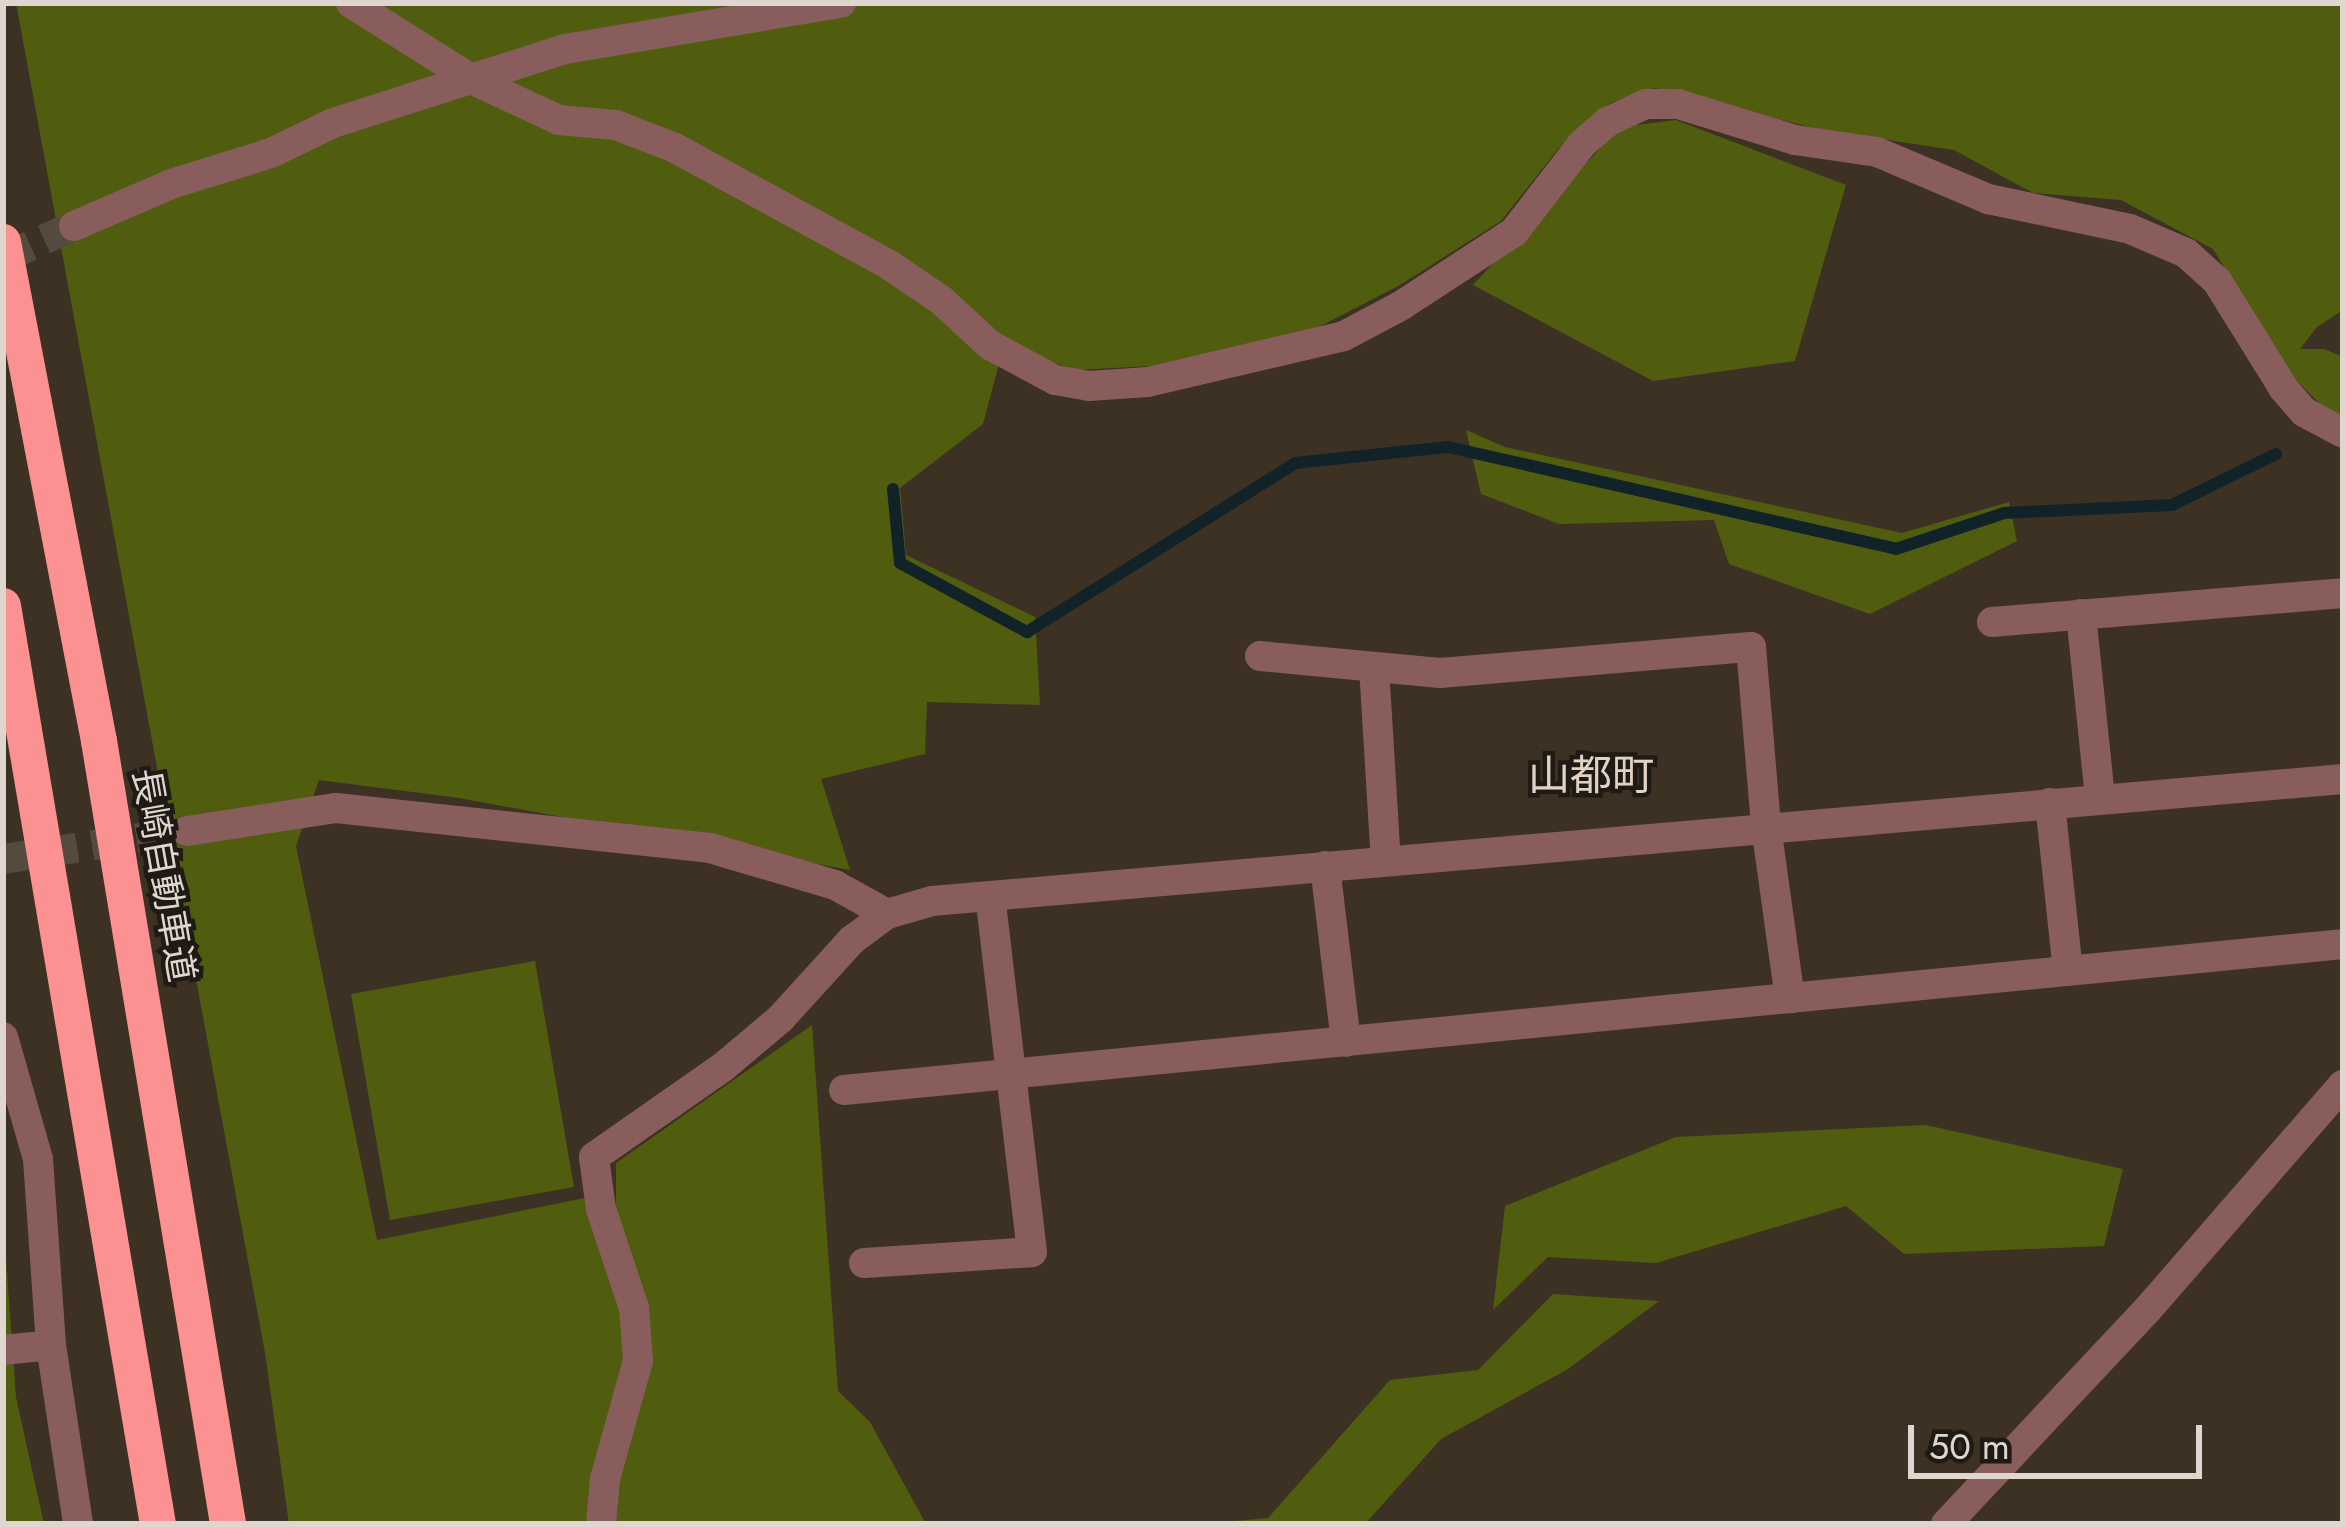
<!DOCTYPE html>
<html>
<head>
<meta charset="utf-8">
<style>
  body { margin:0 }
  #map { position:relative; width:2346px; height:1527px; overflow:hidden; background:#3d3124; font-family:Jost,"Noto Sans JP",sans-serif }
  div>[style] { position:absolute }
  .green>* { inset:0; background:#505d0f }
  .stream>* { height:12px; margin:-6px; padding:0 6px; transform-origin:6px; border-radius:6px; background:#112328 }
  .street-tunnel>* { height:30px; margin-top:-15px; transform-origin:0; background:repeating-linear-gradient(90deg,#554a3e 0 30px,transparent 0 45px) }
  .street>* { height:30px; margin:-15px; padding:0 15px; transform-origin:15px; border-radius:15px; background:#885d5b }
  .highway>* { height:36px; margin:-18px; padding:0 18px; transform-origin:18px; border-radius:18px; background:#fb9191 }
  span { translate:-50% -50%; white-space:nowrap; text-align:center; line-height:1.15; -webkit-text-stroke:9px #1f1a14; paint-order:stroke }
  .street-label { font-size:36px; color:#dfd7cf }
  .quarter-label { font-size:42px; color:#e2d2c3 }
  .frame { position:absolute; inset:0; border:6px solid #dfd7cf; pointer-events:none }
  .scale { position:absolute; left:1908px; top:1425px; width:294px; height:54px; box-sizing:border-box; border:6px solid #dfd7cf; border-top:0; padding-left:15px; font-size:36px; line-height:42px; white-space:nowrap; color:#dfd7cf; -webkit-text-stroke:9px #1f1a14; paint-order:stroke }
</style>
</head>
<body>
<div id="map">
  <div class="green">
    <i style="clip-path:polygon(16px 3px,2343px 3px,2343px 310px,2317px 327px,2300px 349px,2324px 349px,2343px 357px,2343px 416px,2328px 412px,2286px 370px,2213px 249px,2121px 200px,2033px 193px,1954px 150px,1822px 130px,1655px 88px,1610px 103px,1558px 149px,1501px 221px,1400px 285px,1309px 332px,1171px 365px,1075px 370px,1004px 345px,983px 424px,900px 488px,906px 555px,1035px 617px,1040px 705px,927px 702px,925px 754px,821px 779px,850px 870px,459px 798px,319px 780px,296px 846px,377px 1240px,585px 1198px,616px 1210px,616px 1163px,812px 1025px,838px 1391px,870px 1422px,926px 1524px,289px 1524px,265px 1353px)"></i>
    <i style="clip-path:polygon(1676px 120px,1846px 185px,1795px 361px,1653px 381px,1473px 285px,1620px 127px)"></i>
    <i style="clip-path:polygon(1466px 430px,1505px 447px,1902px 533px,2009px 502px,2017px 541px,1870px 614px,1729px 564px,1714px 520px,1559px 524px,1481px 494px)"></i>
    <i style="clip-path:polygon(535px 961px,574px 1187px,390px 1220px,351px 994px)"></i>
    <i style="clip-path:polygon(1926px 1125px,2123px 1169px,2104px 1246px,1904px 1254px,1846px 1206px,1656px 1263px,1548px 1257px,1493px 1310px,1505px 1206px,1676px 1137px)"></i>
    <i style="clip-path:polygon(3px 1218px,16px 1397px,44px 1524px,3px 1524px)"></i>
    <i style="clip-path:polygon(1553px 1294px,1659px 1301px,1568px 1369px,1441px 1439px,1365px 1524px,1200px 1524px,1268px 1518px,1390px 1380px,1478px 1370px)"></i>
  </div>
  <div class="stream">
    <i style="left:893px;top:489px;width:74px;rotate:84.6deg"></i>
    <i style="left:900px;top:563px;width:145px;rotate:28.5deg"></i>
    <i style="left:1027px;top:632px;width:317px;rotate:-32.2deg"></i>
    <i style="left:1295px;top:463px;width:154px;rotate:-6deg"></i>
    <i style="left:1448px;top:447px;width:459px;rotate:12.8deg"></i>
    <i style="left:1896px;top:549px;width:114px;rotate:-18.4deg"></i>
    <i style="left:2004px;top:513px;width:168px;rotate:-2.7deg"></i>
    <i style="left:2172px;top:505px;width:116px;rotate:-26.1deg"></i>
  </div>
  <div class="street-tunnel">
    <i style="left:3px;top:258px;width:78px;rotate:-24.3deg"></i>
    <i style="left:3px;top:859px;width:186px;rotate:-8.7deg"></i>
  </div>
  <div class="street">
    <i style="left:351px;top:3px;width:142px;rotate:32.3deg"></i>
    <i style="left:471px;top:79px;width:97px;rotate:25deg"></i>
    <i style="left:559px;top:120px;width:57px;rotate:5deg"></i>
    <i style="left:616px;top:125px;width:63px;rotate:21.3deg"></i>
    <i style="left:675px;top:148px;width:243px;rotate:28.6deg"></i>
    <i style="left:888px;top:264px;width:64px;rotate:34.2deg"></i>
    <i style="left:941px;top:300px;width:67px;rotate:42.6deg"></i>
    <i style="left:990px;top:345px;width:74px;rotate:28.3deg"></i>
    <i style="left:1055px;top:380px;width:35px;rotate:10deg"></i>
    <i style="left:1089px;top:386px;width:59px;rotate:-3.9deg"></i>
    <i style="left:1148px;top:382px;width:201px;rotate:-13.2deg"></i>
    <i style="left:1344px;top:336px;width:66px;rotate:-28.1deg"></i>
    <i style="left:1402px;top:305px;width:134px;rotate:-33.1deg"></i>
    <i style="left:1514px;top:232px;width:111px;rotate:-52.3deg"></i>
    <i style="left:1582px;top:144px;width:33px;rotate:-41deg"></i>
    <i style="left:1607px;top:122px;width:43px;rotate:-24.8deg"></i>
    <i style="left:1646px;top:104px;width:32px"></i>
    <i style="left:1678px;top:104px;width:122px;rotate:17.1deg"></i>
    <i style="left:1795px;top:140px;width:83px;rotate:8.3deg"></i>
    <i style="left:1877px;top:152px;width:121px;rotate:22.9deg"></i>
    <i style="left:1988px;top:199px;width:145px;rotate:11.9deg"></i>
    <i style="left:2130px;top:229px;width:61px;rotate:23.2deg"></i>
    <i style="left:2186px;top:253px;width:42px;rotate:42.1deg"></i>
    <i style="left:2217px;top:281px;width:127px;rotate:58.2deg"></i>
    <i style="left:2284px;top:389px;width:30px;rotate:49deg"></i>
    <i style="left:2304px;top:412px;width:44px;rotate:28.3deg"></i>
    <i style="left:74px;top:226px;width:106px;rotate:-23.4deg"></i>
    <i style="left:171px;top:184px;width:105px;rotate:-17.2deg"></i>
    <i style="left:271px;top:153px;width:69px;rotate:-25.8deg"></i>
    <i style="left:333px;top:123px;width:244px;rotate:-17.7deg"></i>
    <i style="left:565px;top:49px;width:280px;rotate:-9.5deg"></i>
    <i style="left:2081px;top:614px;width:186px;rotate:84.1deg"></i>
    <i style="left:1992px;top:622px;width:352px;rotate:-4.7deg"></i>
    <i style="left:1260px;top:656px;width:181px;rotate:5.4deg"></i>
    <i style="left:1440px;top:673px;width:312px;rotate:-4.8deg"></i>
    <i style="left:1751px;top:647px;width:180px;rotate:85.2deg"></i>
    <i style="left:1766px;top:826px;width:174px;rotate:82.1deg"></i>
    <i style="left:1374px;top:667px;width:194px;rotate:86.5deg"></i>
    <i style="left:2050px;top:803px;width:169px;rotate:83.9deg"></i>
    <i style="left:187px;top:831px;width:151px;rotate:-8.8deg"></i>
    <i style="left:336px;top:808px;width:376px;rotate:6.1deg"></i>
    <i style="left:710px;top:848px;width:130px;rotate:16.5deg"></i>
    <i style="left:835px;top:885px;width:60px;rotate:29.1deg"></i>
    <i style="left:1325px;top:866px;width:177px;rotate:83.2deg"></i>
    <i style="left:3px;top:1037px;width:127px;rotate:74deg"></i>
    <i style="left:38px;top:1159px;width:186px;rotate:86deg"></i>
    <i style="left:51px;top:1345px;width:181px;rotate:81.4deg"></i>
    <i style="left:844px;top:1090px;width:1506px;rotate:-5.56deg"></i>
    <i style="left:864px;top:1263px;width:168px;rotate:-3.7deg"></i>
    <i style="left:1032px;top:1252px;width:358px;rotate:-96.7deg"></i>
    <i style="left:3px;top:1350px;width:48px;rotate:-5.9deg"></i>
    <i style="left:601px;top:1524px;width:45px;rotate:-84.9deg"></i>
    <i style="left:605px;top:1479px;width:123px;rotate:-74.4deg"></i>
    <i style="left:638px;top:1361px;width:53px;rotate:-94.3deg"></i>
    <i style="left:634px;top:1308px;width:104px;rotate:-108.4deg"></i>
    <i style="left:601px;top:1209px;width:52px;rotate:-97.7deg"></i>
    <i style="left:594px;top:1157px;width:157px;rotate:-34.9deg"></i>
    <i style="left:723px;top:1067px;width:75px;rotate:-40.1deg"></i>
    <i style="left:780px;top:1019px;width:107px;rotate:-47.7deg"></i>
    <i style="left:852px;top:940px;width:44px;rotate:-36.6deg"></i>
    <i style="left:887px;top:914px;width:47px;rotate:-16.1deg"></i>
    <i style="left:932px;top:901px;width:1416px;rotate:-4.94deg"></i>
    <i style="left:1946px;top:1524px;width:295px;rotate:-46.8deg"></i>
    <i style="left:2148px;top:1309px;width:297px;rotate:-49deg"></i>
  </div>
  <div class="highway">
    <i style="left:3px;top:242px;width:508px;rotate:79.11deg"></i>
    <i style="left:99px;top:741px;width:794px;rotate:80.64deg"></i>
    <i style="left:3px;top:606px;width:931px;rotate:80.42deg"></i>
  </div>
  <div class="street-label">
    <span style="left:164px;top:875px;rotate:80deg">長崎自動車道</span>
  </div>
  <div class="quarter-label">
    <span style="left:1591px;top:776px">山都町</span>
  </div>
  <div class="frame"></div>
  <div class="scale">50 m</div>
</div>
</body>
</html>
